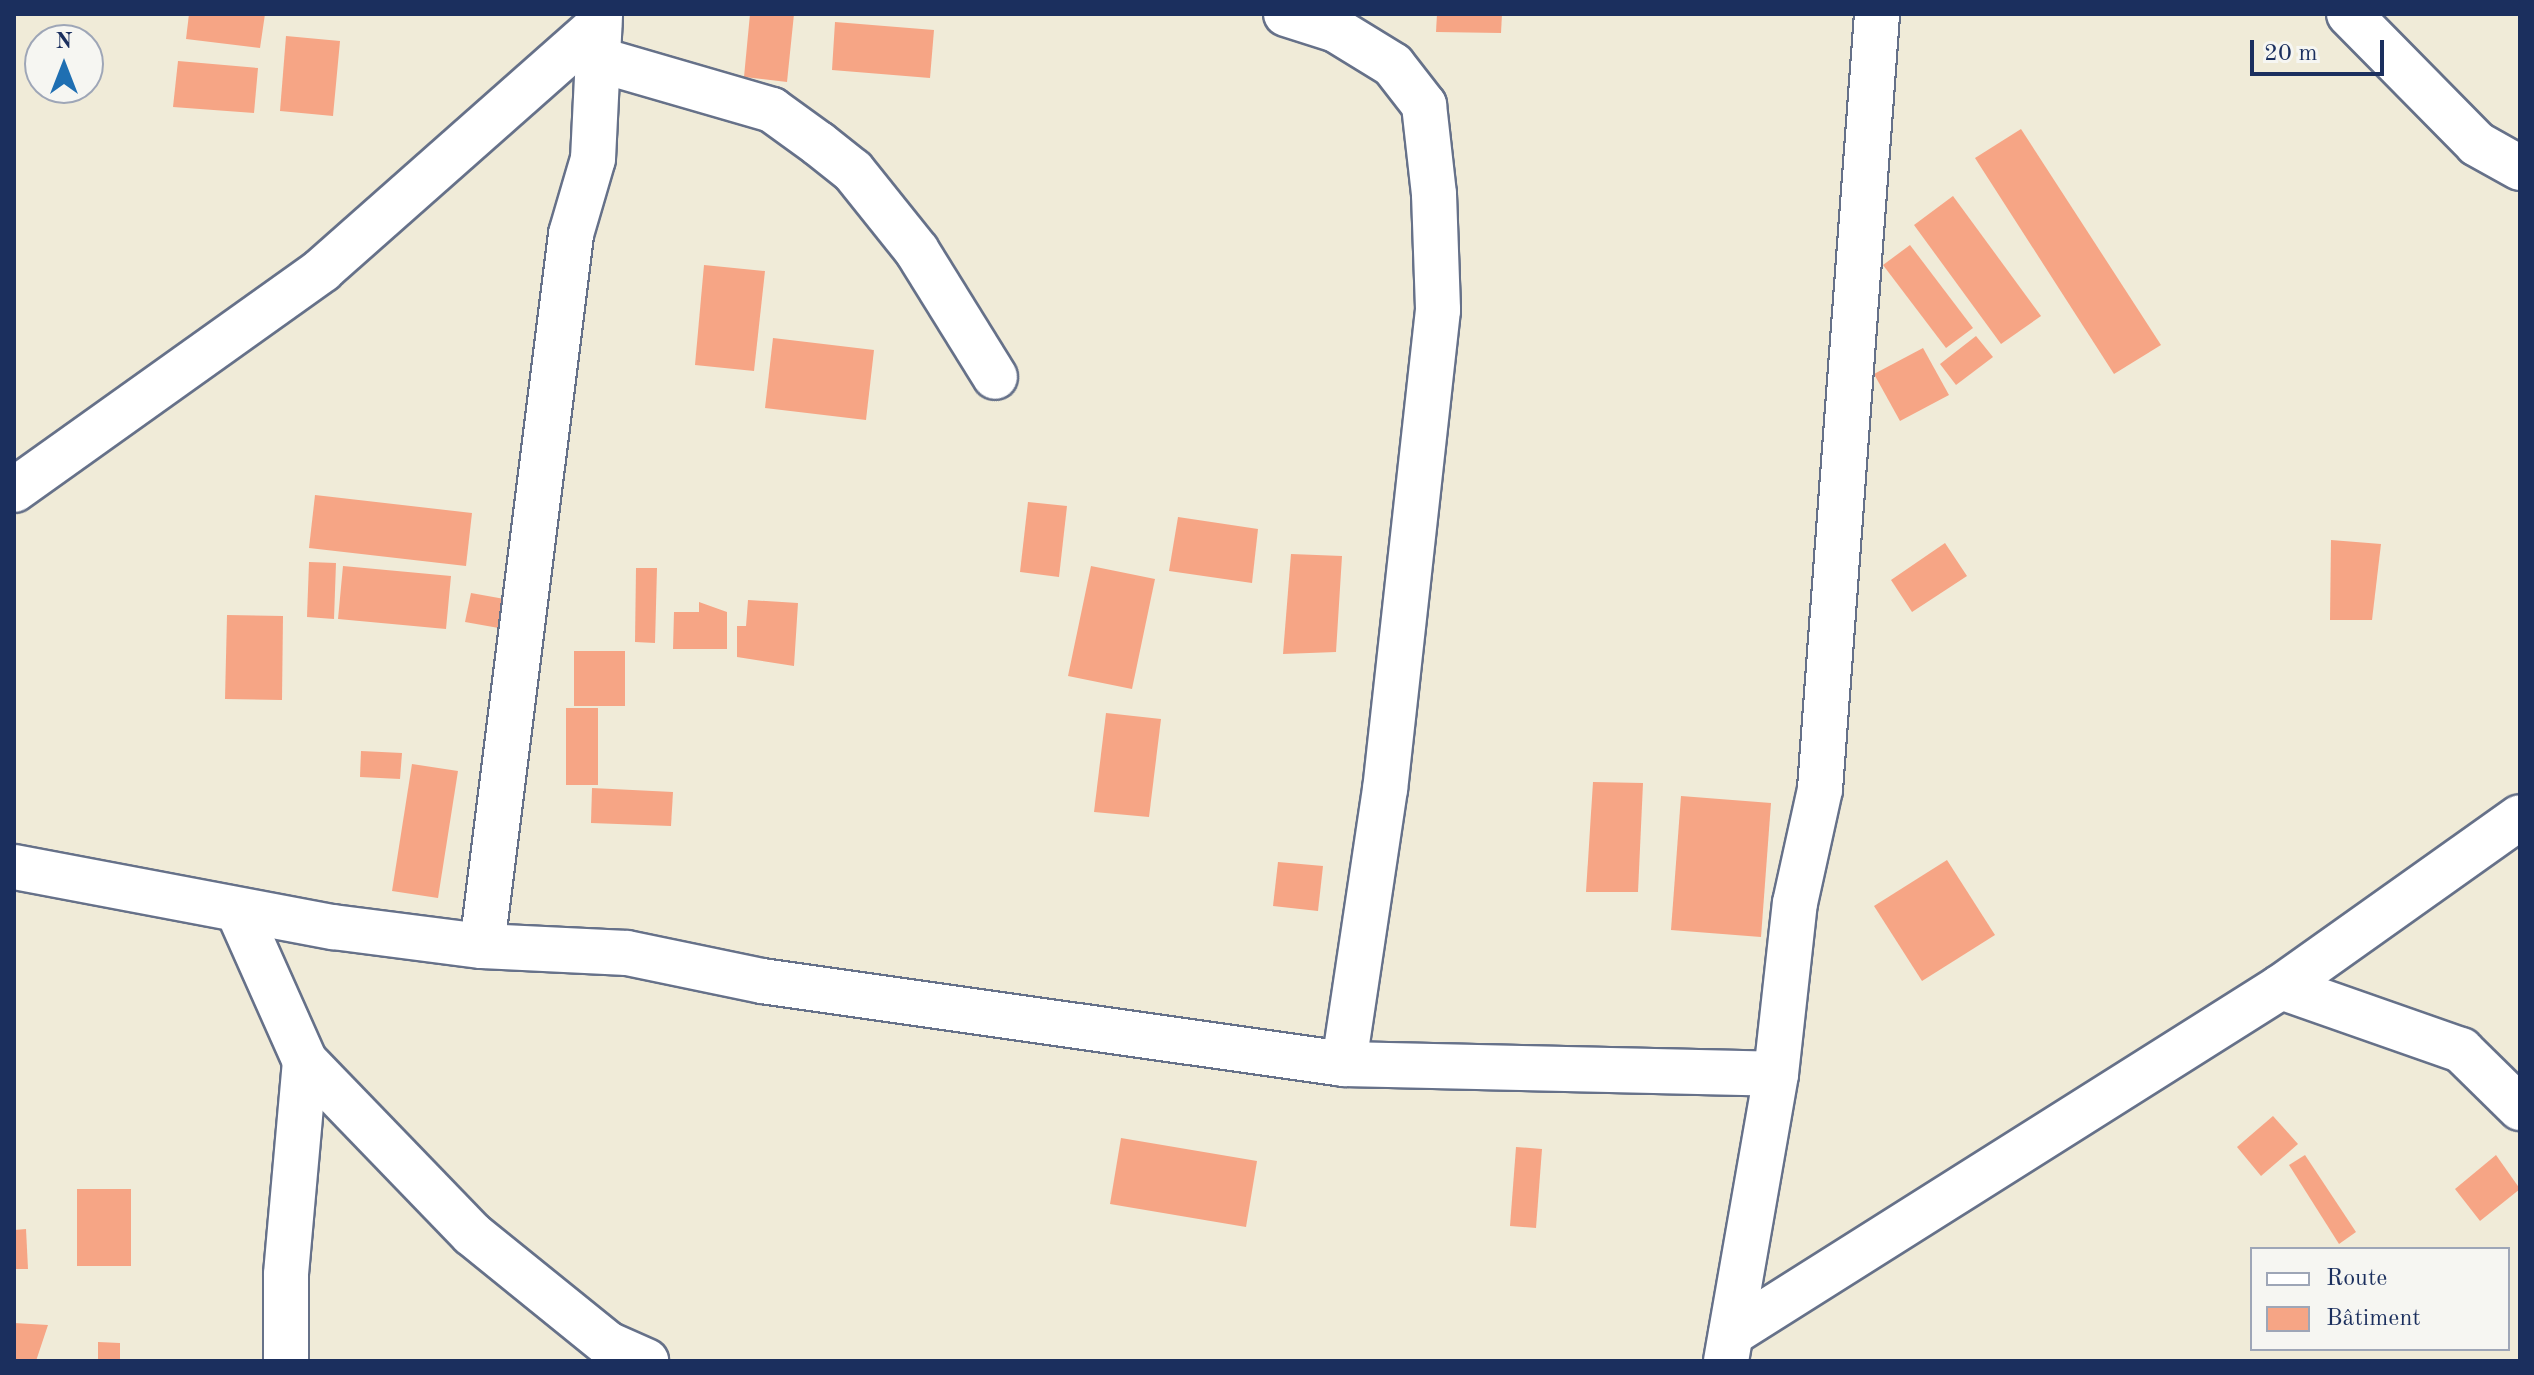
<!DOCTYPE html>
<html>
<head>
<meta charset="utf-8">
<style>
  body { margin:0 }
  #map { position:relative; width:2534px; height:1375px; overflow:hidden; background:#f0ebd8; font-family:"Old Standard TT",serif }
  div>[style] { position:absolute }
  .building>* { inset:0; background:#f6a585 }
  .roads { filter:drop-shadow(2px 0 #667189) drop-shadow(-2px 0 #667189) drop-shadow(0 2px #667189) drop-shadow(0 -2px #667189) }
  .minor>* { height:44px; margin:-22px; padding:0 22px; transform-origin:22px; border-radius:22px; background:#fff }
  span { translate:-50% -50%; white-space:nowrap; text-align:center; line-height:1.15; -webkit-text-stroke:7px #f6f6f2; paint-order:stroke }
  .frame { position:absolute; inset:0; border:16px solid #1b2f5e; pointer-events:none }
  .legend { position:absolute; left:2250px; top:1247px; width:260px; height:104px; box-sizing:border-box; background:#f6f6f2; border:2px solid #9ea6b7; margin:0; padding:10px 14px; list-style:none; font-size:24px; color:#1b2f5e }
  .legend li { display:flex; align-items:center; gap:16px; height:40px }
  .legend b { width:40px; border:2px solid #9ea6b7 }
  .north { position:absolute; left:24px; top:24px; width:80px; height:80px; box-sizing:border-box; background:#f6f6f2; border:2px solid #9ea6b7; border-radius:50%; rotate:0deg; font-size:22px; font-weight:700; line-height:32px; text-align:center; color:#1b2f5e }
  .north::after { content:''; display:block; margin:auto; width:28px; height:36px; background:#1f6fb2; clip-path:polygon(50% 0,100% 100%,50% 72%,0 100%) }
  .scale { position:absolute; left:2250px; top:40px; width:134px; height:36px; box-sizing:border-box; border:4px solid #1b2f5e; border-top:0; padding-left:10px; font-size:24px; line-height:28px; white-space:nowrap; color:#1b2f5e; -webkit-text-stroke:6px #f6f6f2; paint-order:stroke }
</style>
</head>
<body>
<div id="map">
  <div class="building">
    <i style="clip-path:polygon(189px 14px,265px 14px,260px 48px,186px 39px)"></i>
    <i style="clip-path:polygon(750px 14px,794px 14px,787px 82px,744px 77px)"></i>
    <i style="clip-path:polygon(1437px 14px,1502px 14px,1501px 33px,1436px 32px)"></i>
    <i style="clip-path:polygon(835px 22px,934px 30px,930px 78px,832px 70px)"></i>
    <i style="clip-path:polygon(286px 36px,340px 41px,333px 116px,280px 111px)"></i>
    <i style="clip-path:polygon(178px 61px,258px 68px,254px 113px,173px 107px)"></i>
    <i style="clip-path:polygon(2021px 129px,2161px 345px,2114px 374px,1975px 158px)"></i>
    <i style="clip-path:polygon(1953px 196px,2041px 316px,2001px 344px,1914px 225px)"></i>
    <i style="clip-path:polygon(1910px 245px,1973px 328px,1946px 348px,1883px 265px)"></i>
    <i style="clip-path:polygon(704px 265px,765px 271px,754px 371px,695px 365px)"></i>
    <i style="clip-path:polygon(1976px 336px,1993px 357px,1956px 385px,1940px 364px)"></i>
    <i style="clip-path:polygon(773px 338px,874px 350px,866px 420px,765px 408px)"></i>
    <i style="clip-path:polygon(1923px 348px,1949px 395px,1900px 421px,1874px 374px)"></i>
    <i style="clip-path:polygon(315px 495px,472px 513px,466px 566px,309px 548px)"></i>
    <i style="clip-path:polygon(1028px 502px,1067px 506px,1059px 577px,1020px 572px)"></i>
    <i style="clip-path:polygon(1178px 517px,1258px 529px,1252px 583px,1169px 571px)"></i>
    <i style="clip-path:polygon(2331px 540px,2381px 544px,2372px 620px,2330px 620px)"></i>
    <i style="clip-path:polygon(1945px 543px,1967px 576px,1912px 612px,1891px 580px)"></i>
    <i style="clip-path:polygon(1291px 554px,1342px 556px,1336px 652px,1283px 654px)"></i>
    <i style="clip-path:polygon(309px 562px,336px 563px,334px 619px,307px 617px)"></i>
    <i style="clip-path:polygon(343px 566px,451px 576px,446px 629px,338px 619px)"></i>
    <i style="clip-path:polygon(1091px 566px,1155px 579px,1132px 689px,1068px 676px)"></i>
    <i style="clip-path:polygon(636px 568px,657px 568px,655px 643px,635px 642px)"></i>
    <i style="clip-path:polygon(471px 593px,516px 601px,510px 630px,465px 622px)"></i>
    <i style="clip-path:polygon(748px 600px,798px 603px,794px 666px,737px 657px,737px 626px,746px 626px)"></i>
    <i style="clip-path:polygon(699px 602px,727px 612px,727px 649px,673px 649px,674px 612px,699px 612px)"></i>
    <i style="clip-path:polygon(227px 615px,283px 616px,282px 700px,225px 699px)"></i>
    <i style="clip-path:polygon(574px 651px,625px 651px,625px 706px,574px 706px)"></i>
    <i style="clip-path:polygon(566px 708px,598px 708px,598px 785px,566px 785px)"></i>
    <i style="clip-path:polygon(1106px 713px,1161px 719px,1149px 817px,1094px 812px)"></i>
    <i style="clip-path:polygon(361px 751px,402px 753px,400px 779px,360px 777px)"></i>
    <i style="clip-path:polygon(412px 764px,458px 771px,438px 898px,392px 891px)"></i>
    <i style="clip-path:polygon(1593px 782px,1643px 783px,1638px 892px,1586px 892px)"></i>
    <i style="clip-path:polygon(592px 788px,673px 792px,671px 826px,591px 823px)"></i>
    <i style="clip-path:polygon(1681px 796px,1771px 803px,1761px 937px,1671px 930px)"></i>
    <i style="clip-path:polygon(1947px 860px,1995px 935px,1922px 981px,1874px 906px)"></i>
    <i style="clip-path:polygon(1278px 862px,1323px 866px,1318px 911px,1273px 906px)"></i>
    <i style="clip-path:polygon(2273px 1116px,2298px 1144px,2261px 1176px,2237px 1147px)"></i>
    <i style="clip-path:polygon(1121px 1138px,1257px 1161px,1246px 1227px,1110px 1204px)"></i>
    <i style="clip-path:polygon(1516px 1147px,1542px 1149px,1536px 1228px,1510px 1226px)"></i>
    <i style="clip-path:polygon(2305px 1155px,2356px 1232px,2339px 1244px,2289px 1165px)"></i>
    <i style="clip-path:polygon(2496px 1155px,2520px 1189px,2480px 1221px,2455px 1189px)"></i>
    <i style="clip-path:polygon(77px 1189px,131px 1189px,131px 1266px,77px 1266px)"></i>
    <i style="clip-path:polygon(26px 1229px,28px 1269px,14px 1269px,14px 1230px)"></i>
    <i style="clip-path:polygon(14px 1323px,48px 1325px,36px 1361px,14px 1361px)"></i>
    <i style="clip-path:polygon(98px 1342px,120px 1343px,120px 1361px,98px 1361px)"></i>
  </div>
  <div class="roads">
    <div class="minor">
      <i style="left:1286px;top:14px;width:52px;rotate:17.7deg"></i>
      <i style="left:1336px;top:30px;width:67px;rotate:31.6deg"></i>
      <i style="left:1393px;top:65px;width:51px;rotate:52.2deg"></i>
      <i style="left:1424px;top:105px;width:90px;rotate:83.6deg"></i>
      <i style="left:1434px;top:194px;width:116px;rotate:88deg"></i>
      <i style="left:1438px;top:310px;width:482px;rotate:96.3deg"></i>
      <i style="left:1385px;top:789px;width:278px;rotate:98.5deg"></i>
      <i style="left:2349px;top:14px;width:182px;rotate:45.4deg"></i>
      <i style="left:2477px;top:144px;width:49px;rotate:29.2deg"></i>
      <i style="left:600px;top:60px;width:179px;rotate:16.2deg"></i>
      <i style="left:772px;top:110px;width:58px;rotate:35.9deg"></i>
      <i style="left:819px;top:144px;width:43px;rotate:38.5deg"></i>
      <i style="left:853px;top:171px;width:102px;rotate:51.3deg"></i>
      <i style="left:917px;top:251px;width:148px;rotate:58.2deg"></i>
      <i style="left:14px;top:490px;width:379px;rotate:-35.5deg"></i>
      <i style="left:322px;top:270px;width:370px;rotate:-41.5deg"></i>
      <i style="left:14px;top:867px;width:325px;rotate:10.7deg"></i>
      <i style="left:333px;top:927px;width:150px;rotate:7.3deg"></i>
      <i style="left:482px;top:946px;width:145px;rotate:2.8deg"></i>
      <i style="left:627px;top:953px;width:138px;rotate:11.7deg"></i>
      <i style="left:762px;top:981px;width:588px;rotate:8.12deg"></i>
      <i style="left:1344px;top:1064px;width:432px;rotate:1.3deg"></i>
      <i style="left:239px;top:913px;width:162px;rotate:66deg"></i>
      <i style="left:305px;top:1061px;width:215px;rotate:95.1deg"></i>
      <i style="left:286px;top:1275px;width:86px;rotate:90deg"></i>
      <i style="left:482px;top:946px;width:718px;rotate:-82.87deg"></i>
      <i style="left:571px;top:234px;width:78px;rotate:-73.7deg"></i>
      <i style="left:593px;top:159px;width:145px;rotate:-87.2deg"></i>
      <i style="left:2281px;top:987px;width:293px;rotate:-35.4deg"></i>
      <i style="left:305px;top:1061px;width:240px;rotate:46deg"></i>
      <i style="left:472px;top:1234px;width:175px;rotate:39deg"></i>
      <i style="left:608px;top:1344px;width:42px;rotate:24.1deg"></i>
      <i style="left:1731px;top:1334px;width:650px;rotate:-32.25deg"></i>
      <i style="left:2281px;top:987px;width:191px;rotate:19.3deg"></i>
      <i style="left:2461px;top:1050px;width:83px;rotate:44.5deg"></i>
      <i style="left:1726px;top:1361px;width:291px;rotate:-80.1deg"></i>
      <i style="left:1776px;top:1074px;width:172px;rotate:-83.7deg"></i>
      <i style="left:1795px;top:903px;width:117px;rotate:-77.6deg"></i>
      <i style="left:1820px;top:789px;width:777px;rotate:-85.79deg"></i>
    </div>
  </div>
  <div class="frame"></div>
  <ul class="legend">
  <li><b style="height:10px;background:#fff"></b>Route</li>
  <li><b style="height:22px;background:#f6a585"></b>Bâtiment</li>
  </ul>
  <div class="north">N</div>
  <div class="scale">20 m</div>
</div>
</body>
</html>
